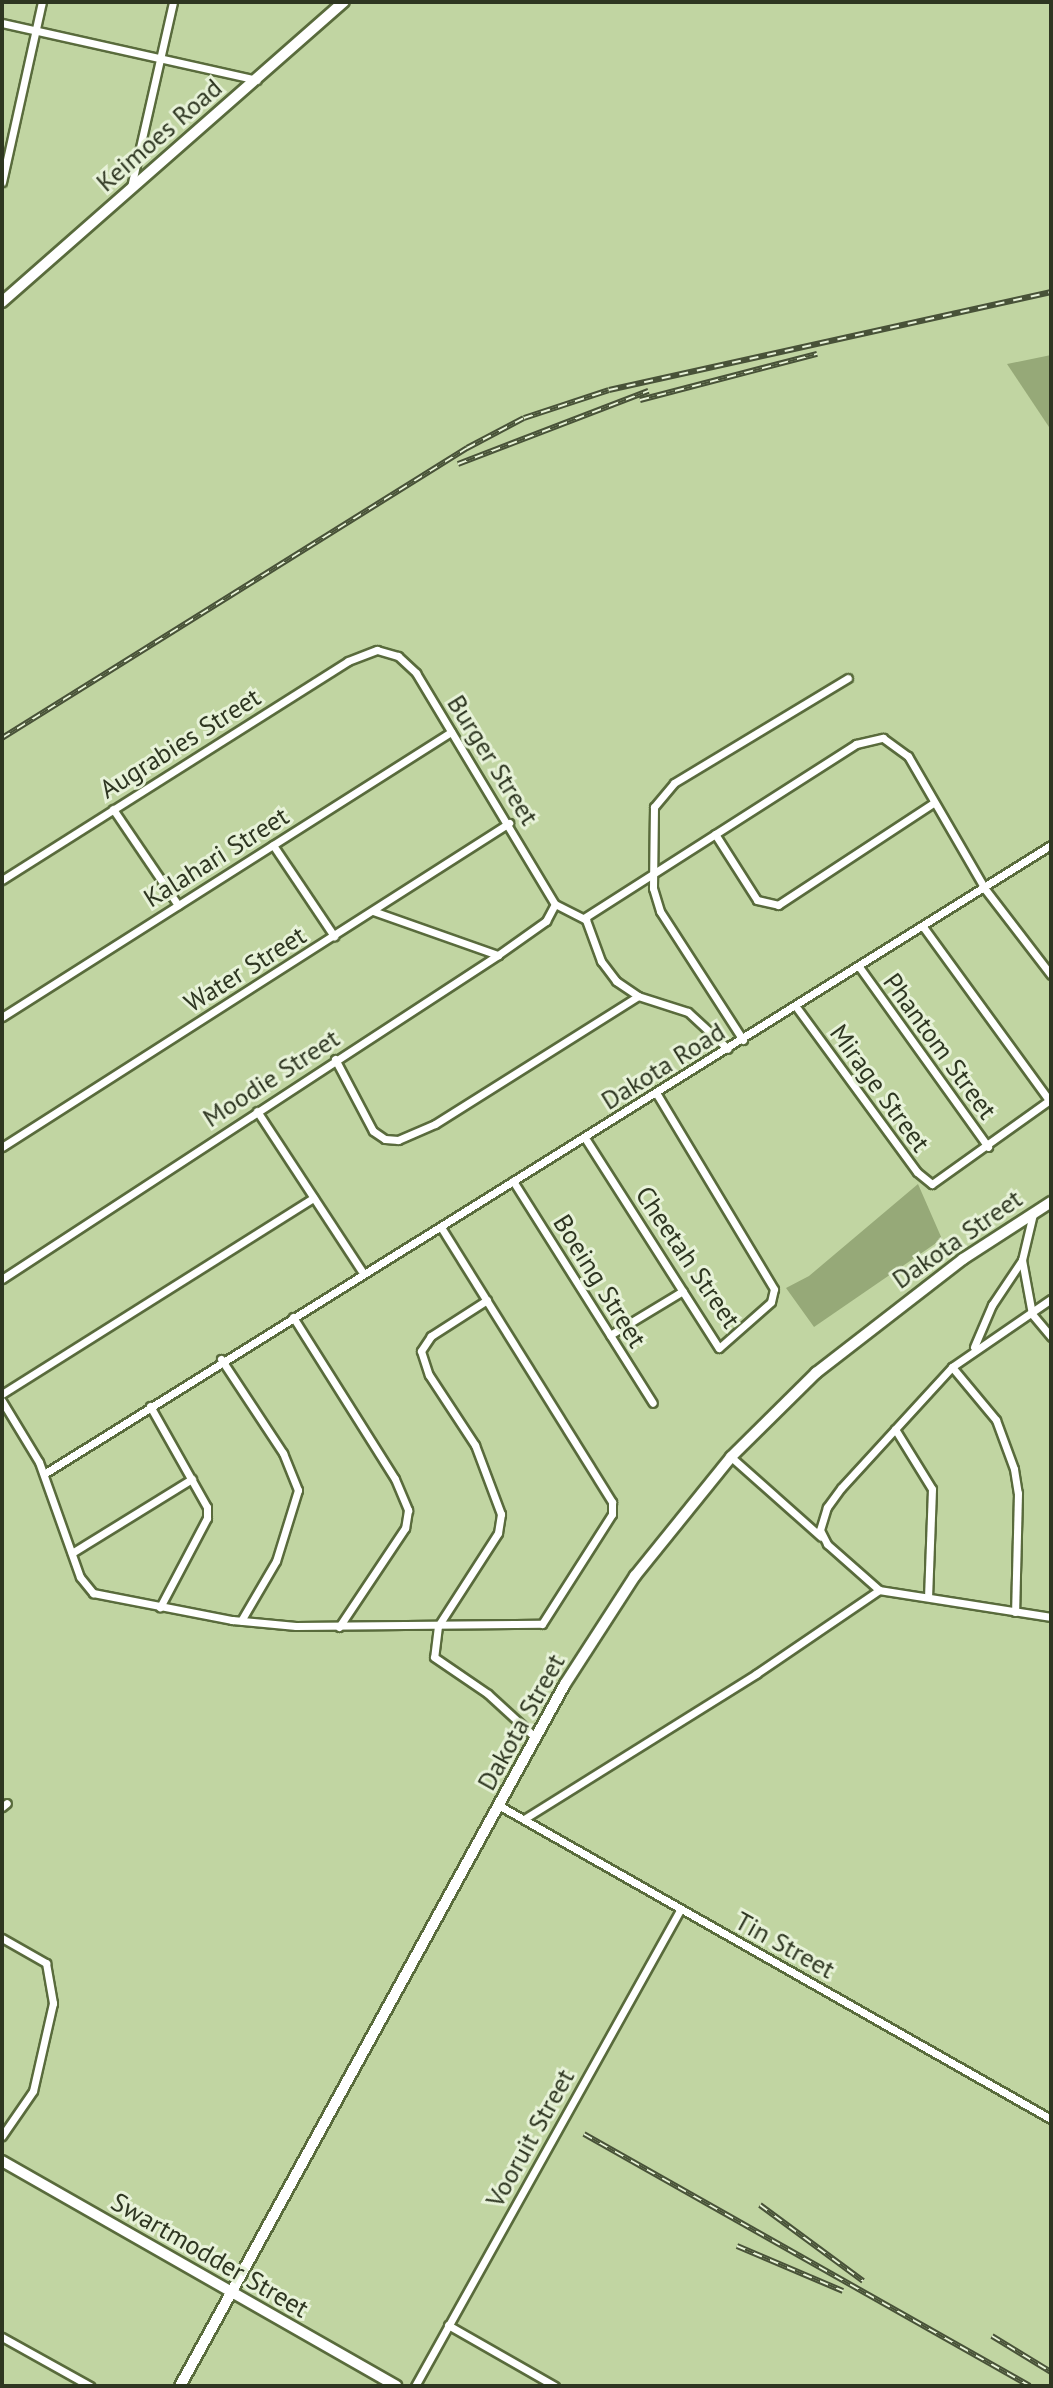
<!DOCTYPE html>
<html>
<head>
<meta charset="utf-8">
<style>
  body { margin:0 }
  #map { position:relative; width:1053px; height:2388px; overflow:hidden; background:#c1d5a2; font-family:"PT Sans",sans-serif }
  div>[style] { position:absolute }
  .green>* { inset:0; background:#96a978 }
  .roads { filter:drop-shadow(2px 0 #596b3c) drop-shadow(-2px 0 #596b3c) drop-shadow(0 2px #596b3c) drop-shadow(0 -2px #596b3c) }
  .street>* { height:7px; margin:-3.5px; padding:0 3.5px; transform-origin:3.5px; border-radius:3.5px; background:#fff }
  .secondary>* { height:10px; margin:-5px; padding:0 5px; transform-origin:5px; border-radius:5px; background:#fff }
  .rail>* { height:6px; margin-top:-3px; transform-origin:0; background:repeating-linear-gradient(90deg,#e7f2d8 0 9px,#485238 0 18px); box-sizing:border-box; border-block:2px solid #485238 }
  span { translate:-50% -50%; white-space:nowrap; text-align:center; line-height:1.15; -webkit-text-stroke:6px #e7f2d8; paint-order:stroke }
  .street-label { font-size:26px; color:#2e3621 }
  .frame { position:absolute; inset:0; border:4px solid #2e3621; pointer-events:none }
</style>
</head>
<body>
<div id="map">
  <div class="green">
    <i style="clip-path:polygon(1051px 355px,1051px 430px,1007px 364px)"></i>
    <i style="clip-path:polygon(918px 1184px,942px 1239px,814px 1327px,786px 1288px,809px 1276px)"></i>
  </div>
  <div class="roads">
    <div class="street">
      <i style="left:2px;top:23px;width:261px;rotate:12.6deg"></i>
      <i style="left:2px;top:182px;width:184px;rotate:-77.5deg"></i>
      <i style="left:131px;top:187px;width:190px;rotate:-77.2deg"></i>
      <i style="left:113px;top:809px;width:116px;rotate:55.9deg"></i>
      <i style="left:715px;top:834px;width:78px;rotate:57.5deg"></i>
      <i style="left:757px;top:900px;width:22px;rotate:13deg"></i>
      <i style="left:778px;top:905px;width:186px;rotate:-33.3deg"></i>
      <i style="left:273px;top:845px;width:110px;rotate:56.2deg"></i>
      <i style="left:2px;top:880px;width:409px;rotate:-32.3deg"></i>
      <i style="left:348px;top:661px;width:31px;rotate:-21deg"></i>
      <i style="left:377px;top:650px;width:22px;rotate:16deg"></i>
      <i style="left:398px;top:656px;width:25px;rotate:43deg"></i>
      <i style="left:416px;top:673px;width:270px;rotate:59deg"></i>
      <i style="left:555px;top:904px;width:35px;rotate:27deg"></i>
      <i style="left:586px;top:920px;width:44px;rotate:69.9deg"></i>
      <i style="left:601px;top:961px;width:25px;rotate:53deg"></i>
      <i style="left:616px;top:981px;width:27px;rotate:34deg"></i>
      <i style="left:638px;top:996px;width:52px;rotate:17.7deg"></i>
      <i style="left:688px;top:1012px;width:54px;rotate:42.8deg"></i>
      <i style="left:373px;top:911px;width:133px;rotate:19.4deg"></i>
      <i style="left:584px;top:918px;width:323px;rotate:-32.6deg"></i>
      <i style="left:856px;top:744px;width:28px;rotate:-13deg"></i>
      <i style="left:883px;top:738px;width:31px;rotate:36deg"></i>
      <i style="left:908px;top:756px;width:154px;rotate:59.9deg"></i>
      <i style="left:985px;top:889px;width:108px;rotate:52.5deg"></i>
      <i style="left:924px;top:928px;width:213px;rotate:54deg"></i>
      <i style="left:860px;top:968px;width:220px;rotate:54.4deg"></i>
      <i style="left:797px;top:1008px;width:203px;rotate:53.8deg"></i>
      <i style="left:917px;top:1172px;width:19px;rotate:39deg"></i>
      <i style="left:932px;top:1184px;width:146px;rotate:-35.5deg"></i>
      <i style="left:2px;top:1017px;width:532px;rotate:-32.41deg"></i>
      <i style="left:743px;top:1040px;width:153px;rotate:-122.8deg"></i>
      <i style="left:660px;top:911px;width:24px;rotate:-107deg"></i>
      <i style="left:653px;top:888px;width:81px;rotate:-89.3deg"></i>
      <i style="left:654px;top:807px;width:31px;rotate:-50deg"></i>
      <i style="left:674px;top:783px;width:203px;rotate:-31.1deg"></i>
      <i style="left:335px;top:1059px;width:81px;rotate:62.2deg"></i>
      <i style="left:373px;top:1131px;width:14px;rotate:34deg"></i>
      <i style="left:385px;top:1139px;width:13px;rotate:4deg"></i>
      <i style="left:398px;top:1140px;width:40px;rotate:-23.4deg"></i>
      <i style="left:435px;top:1124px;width:240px;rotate:-32.2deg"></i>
      <i style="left:257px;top:1111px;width:194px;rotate:56.8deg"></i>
      <i style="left:585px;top:1138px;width:249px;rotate:57.5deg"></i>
      <i style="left:719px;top:1348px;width:69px;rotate:-41.5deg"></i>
      <i style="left:771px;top:1302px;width:13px;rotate:-77deg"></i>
      <i style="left:774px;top:1289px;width:227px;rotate:-121deg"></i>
      <i style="left:2px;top:1147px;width:602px;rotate:-32.58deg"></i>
      <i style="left:513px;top:1181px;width:262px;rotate:57.8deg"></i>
      <i style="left:1022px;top:1260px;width:55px;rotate:79.5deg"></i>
      <i style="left:1032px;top:1314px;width:30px;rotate:50deg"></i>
      <i style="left:2px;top:1279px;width:592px;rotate:-33.15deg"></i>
      <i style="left:498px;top:955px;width:59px;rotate:-35.3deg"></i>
      <i style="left:546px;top:921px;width:19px;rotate:-62deg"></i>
      <i style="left:1051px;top:1299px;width:120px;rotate:145.5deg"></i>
      <i style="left:952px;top:1367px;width:164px;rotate:132.5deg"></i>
      <i style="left:841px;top:1488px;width:24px;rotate:126deg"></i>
      <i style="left:827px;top:1507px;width:24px;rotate:107deg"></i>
      <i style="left:820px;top:1530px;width:16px;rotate:63deg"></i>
      <i style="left:827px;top:1544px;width:69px;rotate:41.5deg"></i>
      <i style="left:879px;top:1590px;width:174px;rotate:8.9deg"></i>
      <i style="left:487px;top:1300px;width:67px;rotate:147.3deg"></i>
      <i style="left:431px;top:1336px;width:18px;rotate:124deg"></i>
      <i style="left:421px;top:1351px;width:25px;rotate:72deg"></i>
      <i style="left:429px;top:1375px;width:84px;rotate:56.7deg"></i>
      <i style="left:475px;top:1445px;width:74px;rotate:69.4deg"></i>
      <i style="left:501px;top:1514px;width:19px;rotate:99deg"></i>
      <i style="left:498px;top:1533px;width:111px;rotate:122.8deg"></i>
      <i style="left:438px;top:1626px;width:31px;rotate:97deg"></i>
      <i style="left:434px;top:1657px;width:65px;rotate:34.4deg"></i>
      <i style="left:488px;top:1694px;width:64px;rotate:42.5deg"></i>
      <i style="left:293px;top:1317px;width:191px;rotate:57.8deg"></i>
      <i style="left:395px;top:1479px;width:34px;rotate:67deg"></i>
      <i style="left:408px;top:1510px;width:18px;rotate:99deg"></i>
      <i style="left:405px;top:1528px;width:119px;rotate:123.7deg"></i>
      <i style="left:610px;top:1335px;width:85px;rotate:-31.1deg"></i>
      <i style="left:974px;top:1347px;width:46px;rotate:-66.8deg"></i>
      <i style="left:992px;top:1305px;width:54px;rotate:-56.3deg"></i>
      <i style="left:1022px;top:1260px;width:47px;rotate:-76.6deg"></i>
      <i style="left:221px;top:1359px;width:113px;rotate:56.6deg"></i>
      <i style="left:283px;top:1453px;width:40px;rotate:68deg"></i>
      <i style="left:298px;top:1490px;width:74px;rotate:107.2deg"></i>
      <i style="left:276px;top:1561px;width:69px;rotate:120.3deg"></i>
      <i style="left:952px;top:1367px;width:69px;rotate:50.3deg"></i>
      <i style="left:996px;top:1420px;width:52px;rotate:69.8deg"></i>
      <i style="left:1014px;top:1469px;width:24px;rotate:81deg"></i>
      <i style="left:1018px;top:1493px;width:119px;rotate:91.4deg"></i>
      <i style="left:2px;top:1394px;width:368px;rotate:-32.2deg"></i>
      <i style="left:2px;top:1401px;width:71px;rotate:58.8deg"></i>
      <i style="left:39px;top:1462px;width:122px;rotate:70.4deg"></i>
      <i style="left:80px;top:1577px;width:21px;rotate:51deg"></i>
      <i style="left:93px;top:1593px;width:142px;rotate:11deg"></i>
      <i style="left:232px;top:1620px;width:64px;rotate:5.4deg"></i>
      <i style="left:296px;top:1626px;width:246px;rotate:-0.5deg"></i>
      <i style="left:542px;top:1624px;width:130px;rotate:-57.5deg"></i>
      <i style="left:612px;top:1514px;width:12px;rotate:-90deg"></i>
      <i style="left:612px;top:1502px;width:324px;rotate:-121.9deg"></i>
      <i style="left:150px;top:1406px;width:116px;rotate:60.6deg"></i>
      <i style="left:207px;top:1507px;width:11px;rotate:90deg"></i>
      <i style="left:207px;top:1518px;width:101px;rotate:117.8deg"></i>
      <i style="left:895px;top:1429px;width:70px;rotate:58.3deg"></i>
      <i style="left:932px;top:1489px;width:108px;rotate:92.1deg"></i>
      <i style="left:731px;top:1457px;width:120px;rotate:41.6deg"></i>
      <i style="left:44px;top:1474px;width:1187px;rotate:-31.99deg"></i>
      <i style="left:72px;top:1553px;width:141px;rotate:-31.7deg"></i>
      <i style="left:500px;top:1806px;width:634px;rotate:29.6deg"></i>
      <i style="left:2px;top:1807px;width:6px;rotate:-39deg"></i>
      <i style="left:524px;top:1819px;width:274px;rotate:-32deg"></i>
      <i style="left:756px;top:1674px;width:149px;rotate:-34.3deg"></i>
      <i style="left:2px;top:1938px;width:51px;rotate:29.6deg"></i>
      <i style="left:46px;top:1963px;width:41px;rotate:80.1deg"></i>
      <i style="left:53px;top:2003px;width:90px;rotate:102.8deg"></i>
      <i style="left:33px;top:2091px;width:55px;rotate:124.6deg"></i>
      <i style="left:448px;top:2325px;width:123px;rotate:29.7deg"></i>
      <i style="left:2px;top:2337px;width:101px;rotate:29.1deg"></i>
      <i style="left:415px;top:2386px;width:545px;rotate:-60.89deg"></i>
    </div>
    <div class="secondary">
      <i style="left:2px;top:302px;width:455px;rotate:-41.3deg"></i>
      <i style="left:2px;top:2161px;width:454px;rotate:29.7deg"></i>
      <i style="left:180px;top:2386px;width:801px;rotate:-61.26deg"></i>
      <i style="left:565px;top:1684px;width:129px;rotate:-57.1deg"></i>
      <i style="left:635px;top:1576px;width:153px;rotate:-51.1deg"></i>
      <i style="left:731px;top:1457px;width:120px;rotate:-44.7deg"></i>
      <i style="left:816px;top:1373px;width:186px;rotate:-37.8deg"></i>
      <i style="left:963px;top:1259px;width:105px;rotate:-32.9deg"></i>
    </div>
  </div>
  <div class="rail">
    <i style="left:640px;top:400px;width:183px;rotate:-14.6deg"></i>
    <i style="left:458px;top:464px;width:204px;rotate:-21deg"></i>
    <i style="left:2px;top:738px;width:548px;rotate:-31.95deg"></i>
    <i style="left:467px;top:448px;width:64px;rotate:-27.8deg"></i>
    <i style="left:524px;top:418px;width:89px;rotate:-18.2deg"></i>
    <i style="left:609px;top:390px;width:453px;rotate:-12.5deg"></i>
    <i style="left:584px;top:2134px;width:512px;rotate:29.47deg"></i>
    <i style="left:760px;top:2205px;width:128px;rotate:36.4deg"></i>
    <i style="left:737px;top:2246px;width:115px;rotate:23deg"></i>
    <i style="left:992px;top:2336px;width:69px;rotate:31.4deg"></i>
  </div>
  <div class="street-label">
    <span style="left:159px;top:135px;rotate:-41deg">Keimoes Road</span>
    <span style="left:180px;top:743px;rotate:-32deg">Augrabies Street</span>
    <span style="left:493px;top:760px;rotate:58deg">Burger Street</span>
    <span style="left:216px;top:857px;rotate:-32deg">Kalahari Street</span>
    <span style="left:245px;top:969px;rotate:-32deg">Water Street</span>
    <span style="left:940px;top:1046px;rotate:54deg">Phantom Street</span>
    <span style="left:663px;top:1066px;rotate:-32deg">Dakota Road</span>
    <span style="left:271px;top:1078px;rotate:-33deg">Moodie Street</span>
    <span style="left:880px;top:1088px;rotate:54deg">Mirage Street</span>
    <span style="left:957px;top:1239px;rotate:-35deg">Dakota Street</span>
    <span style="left:688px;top:1257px;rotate:56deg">Cheetah Street</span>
    <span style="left:600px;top:1281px;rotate:58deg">Boeing Street</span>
    <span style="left:521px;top:1722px;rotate:-61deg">Dakota Street</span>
    <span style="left:785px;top:1945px;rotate:29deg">Tin Street</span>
    <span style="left:530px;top:2138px;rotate:-61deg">Vooruit Street</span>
    <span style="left:210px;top:2255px;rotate:30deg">Swartmodder Street</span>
  </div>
  <div class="frame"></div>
</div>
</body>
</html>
